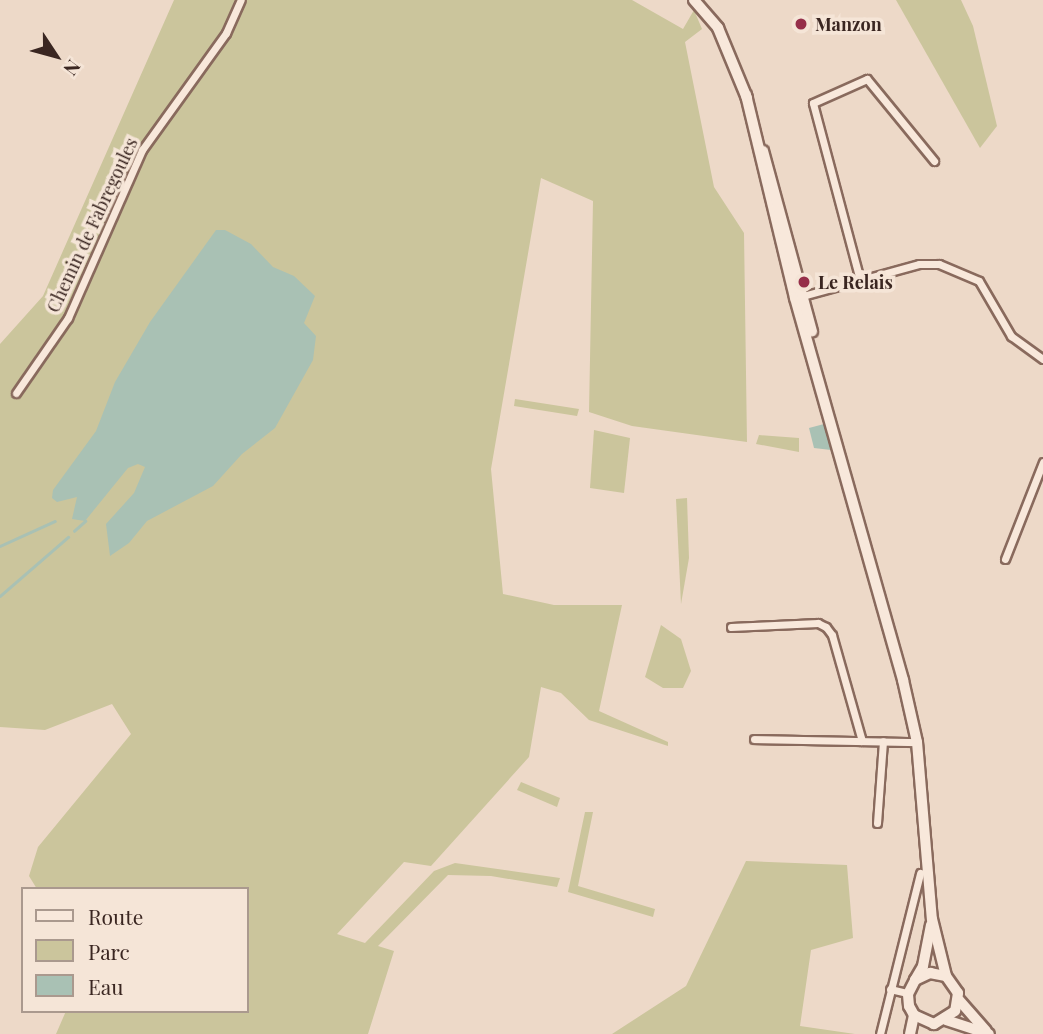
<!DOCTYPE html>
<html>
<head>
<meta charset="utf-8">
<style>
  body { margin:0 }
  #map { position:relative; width:1043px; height:1034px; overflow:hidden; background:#edd9c8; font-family:"Playfair Display",serif }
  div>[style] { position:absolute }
  .green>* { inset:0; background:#cbc59c }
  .water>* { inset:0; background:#a9c1b4 }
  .stream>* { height:2.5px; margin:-1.25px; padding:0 1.25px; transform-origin:1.25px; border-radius:1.25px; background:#a9c1b4 }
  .roads { filter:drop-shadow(2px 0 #896a5d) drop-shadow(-2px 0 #896a5d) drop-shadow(0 2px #896a5d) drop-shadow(0 -2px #896a5d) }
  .street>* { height:7px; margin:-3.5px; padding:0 3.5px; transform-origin:3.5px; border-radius:3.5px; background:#f8e8db }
  .secondary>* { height:10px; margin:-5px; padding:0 5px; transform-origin:5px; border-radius:5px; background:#f8e8db }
  .dots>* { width:19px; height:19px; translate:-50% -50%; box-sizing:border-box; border:4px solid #f5e5d7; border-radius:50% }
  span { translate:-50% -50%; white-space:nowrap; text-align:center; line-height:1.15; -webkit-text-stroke:7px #f5e5d7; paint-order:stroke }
  .poi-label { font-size:18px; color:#3a2621; font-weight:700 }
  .left { translate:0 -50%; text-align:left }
  .street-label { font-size:18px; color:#3a2621 }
  .legend { position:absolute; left:21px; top:887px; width:228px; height:126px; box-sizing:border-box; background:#f5e5d7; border:2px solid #aa998e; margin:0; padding:9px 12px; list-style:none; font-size:21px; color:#3a2621 }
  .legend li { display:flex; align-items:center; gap:14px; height:35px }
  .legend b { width:35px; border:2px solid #aa998e }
  .north { position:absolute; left:21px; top:21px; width:70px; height:70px; -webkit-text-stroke:5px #f5e5d7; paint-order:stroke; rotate:126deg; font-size:19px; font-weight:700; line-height:28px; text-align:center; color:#3a2621 }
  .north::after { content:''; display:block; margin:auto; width:24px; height:32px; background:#3a2621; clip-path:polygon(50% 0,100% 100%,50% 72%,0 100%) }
</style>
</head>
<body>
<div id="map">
  <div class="green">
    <i style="clip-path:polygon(174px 0,632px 0,683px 29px,694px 10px,702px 29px,685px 42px,714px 187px,744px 233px,747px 442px,632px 426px,589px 412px,593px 201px,541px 178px,491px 469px,503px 594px,554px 605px,622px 605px,599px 711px,668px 742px,668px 746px,589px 720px,561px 693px,541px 687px,529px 757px,431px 866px,404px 862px,337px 934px,365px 943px,434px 871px,455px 863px,560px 878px,557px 887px,491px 876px,448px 875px,378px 946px,394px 951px,368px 1034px,56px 1034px,66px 1011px,247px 1011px,247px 889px,37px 889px,29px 876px,38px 847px,131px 734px,112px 704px,45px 730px,0 727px,0 344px,43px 296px)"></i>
    <i style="clip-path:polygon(896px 0,961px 0,973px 26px,997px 126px,980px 148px)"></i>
    <i style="clip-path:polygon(515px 399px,579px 409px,577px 416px,514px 406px)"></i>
    <i style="clip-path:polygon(594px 430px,630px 438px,624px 493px,590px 488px)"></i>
    <i style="clip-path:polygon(759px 435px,799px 438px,799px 452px,756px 444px)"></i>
    <i style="clip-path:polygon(687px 498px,689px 558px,681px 604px,676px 499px)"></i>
    <i style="clip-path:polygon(661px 625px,681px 639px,691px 671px,683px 688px,663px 688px,645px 677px)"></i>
    <i style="clip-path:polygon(521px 782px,560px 798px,557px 807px,517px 790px)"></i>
    <i style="clip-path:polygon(585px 812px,593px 812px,578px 886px,655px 909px,653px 917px,568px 892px)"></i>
    <i style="clip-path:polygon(746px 861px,847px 865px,853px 938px,811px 950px,800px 1026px,855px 1034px,612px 1034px,686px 986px)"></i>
  </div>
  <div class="water">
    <i style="clip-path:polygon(216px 230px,225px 230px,251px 244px,273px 267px,294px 276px,315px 296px,304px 323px,316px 336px,313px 360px,275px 428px,242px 454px,213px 486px,147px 521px,129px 543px,110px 556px,106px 524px,134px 493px,145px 467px,138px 464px,128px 468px,85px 521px,72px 519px,77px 497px,57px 502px,52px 498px,53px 490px,96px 431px,115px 382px,150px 322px)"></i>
    <i style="clip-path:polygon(824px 424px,831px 450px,814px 448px,809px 428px)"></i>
  </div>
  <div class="stream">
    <i style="left:74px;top:531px;width:15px;rotate:-42deg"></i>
    <i style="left:0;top:546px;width:60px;rotate:-24.4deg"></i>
    <i style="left:0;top:596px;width:90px;rotate:-40.9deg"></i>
  </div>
  <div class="roads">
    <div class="street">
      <i style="left:860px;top:280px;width:183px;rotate:-104.9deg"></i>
      <i style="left:813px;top:103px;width:59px;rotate:-24deg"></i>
      <i style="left:867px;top:79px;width:106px;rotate:50.7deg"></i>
      <i style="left:799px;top:297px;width:124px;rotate:-15.4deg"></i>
      <i style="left:919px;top:264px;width:20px"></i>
      <i style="left:939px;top:264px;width:43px;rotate:23deg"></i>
      <i style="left:979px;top:281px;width:64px;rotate:59.8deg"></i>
      <i style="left:1011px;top:336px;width:39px;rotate:36deg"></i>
      <i style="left:16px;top:393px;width:91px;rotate:-55.3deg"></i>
      <i style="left:68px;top:318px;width:184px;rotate:-66.2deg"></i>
      <i style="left:142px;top:150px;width:144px;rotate:-54.3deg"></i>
      <i style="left:226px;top:33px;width:36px;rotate:-66deg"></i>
      <i style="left:1005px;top:559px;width:104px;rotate:-68.6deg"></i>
      <i style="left:731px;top:627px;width:87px;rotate:-2.6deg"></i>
      <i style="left:818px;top:623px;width:9px;rotate:27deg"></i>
      <i style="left:826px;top:627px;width:10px;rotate:53deg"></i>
      <i style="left:832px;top:635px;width:110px;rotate:74.2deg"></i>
      <i style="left:754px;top:739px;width:163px;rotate:1.1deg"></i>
      <i style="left:877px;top:823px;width:82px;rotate:-85.8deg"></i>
      <i style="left:890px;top:989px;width:18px;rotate:13deg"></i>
      <i style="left:880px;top:1034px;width:166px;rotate:-76deg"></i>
    </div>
    <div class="secondary">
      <i style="left:694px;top:0;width:37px;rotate:49deg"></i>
      <i style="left:718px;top:28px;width:76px;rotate:67.5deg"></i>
      <i style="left:746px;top:95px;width:209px;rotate:76.4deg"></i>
      <i style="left:795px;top:298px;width:397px;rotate:74.2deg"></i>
      <i style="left:903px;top:680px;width:64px;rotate:77.3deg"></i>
      <i style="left:917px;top:742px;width:178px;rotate:85.2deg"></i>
      <i style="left:932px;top:919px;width:59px;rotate:76.2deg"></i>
      <i style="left:763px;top:151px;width:187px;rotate:74.8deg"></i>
      <i style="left:915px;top:980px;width:17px;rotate:-25deg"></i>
      <i style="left:930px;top:973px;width:16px;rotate:11deg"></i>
      <i style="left:946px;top:976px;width:21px;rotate:55deg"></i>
      <i style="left:958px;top:993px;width:18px;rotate:99deg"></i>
      <i style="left:955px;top:1011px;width:25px;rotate:148deg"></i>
      <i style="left:934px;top:1024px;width:22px;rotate:-156deg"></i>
      <i style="left:914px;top:1015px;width:10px;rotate:-119deg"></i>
      <i style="left:909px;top:1006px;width:12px;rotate:-95deg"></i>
      <i style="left:908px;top:994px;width:16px;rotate:-63deg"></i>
      <i style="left:915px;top:980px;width:16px;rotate:-60deg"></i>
      <i style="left:923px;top:966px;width:42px;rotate:-79deg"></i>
      <i style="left:959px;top:1000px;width:41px;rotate:48.9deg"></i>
      <i style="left:946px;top:1020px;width:45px;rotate:18deg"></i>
      <i style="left:910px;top:1034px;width:19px;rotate:-78deg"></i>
    </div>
  </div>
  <div class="dots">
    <i style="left:801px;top:24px;background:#962f4a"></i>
    <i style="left:804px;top:282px;background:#962f4a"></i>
  </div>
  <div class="poi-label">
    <span class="left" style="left:815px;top:24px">Manzon</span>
    <span class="left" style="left:818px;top:282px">Le Relais</span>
  </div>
  <div class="street-label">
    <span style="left:92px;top:225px;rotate:-65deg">Chemin de Fabregoules</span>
  </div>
  <ul class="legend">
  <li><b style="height:9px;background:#f8e8db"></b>Route</li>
  <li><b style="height:19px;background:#cbc59c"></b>Parc</li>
  <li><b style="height:19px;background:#a9c1b4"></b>Eau</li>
  </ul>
  <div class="north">N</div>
</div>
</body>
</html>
